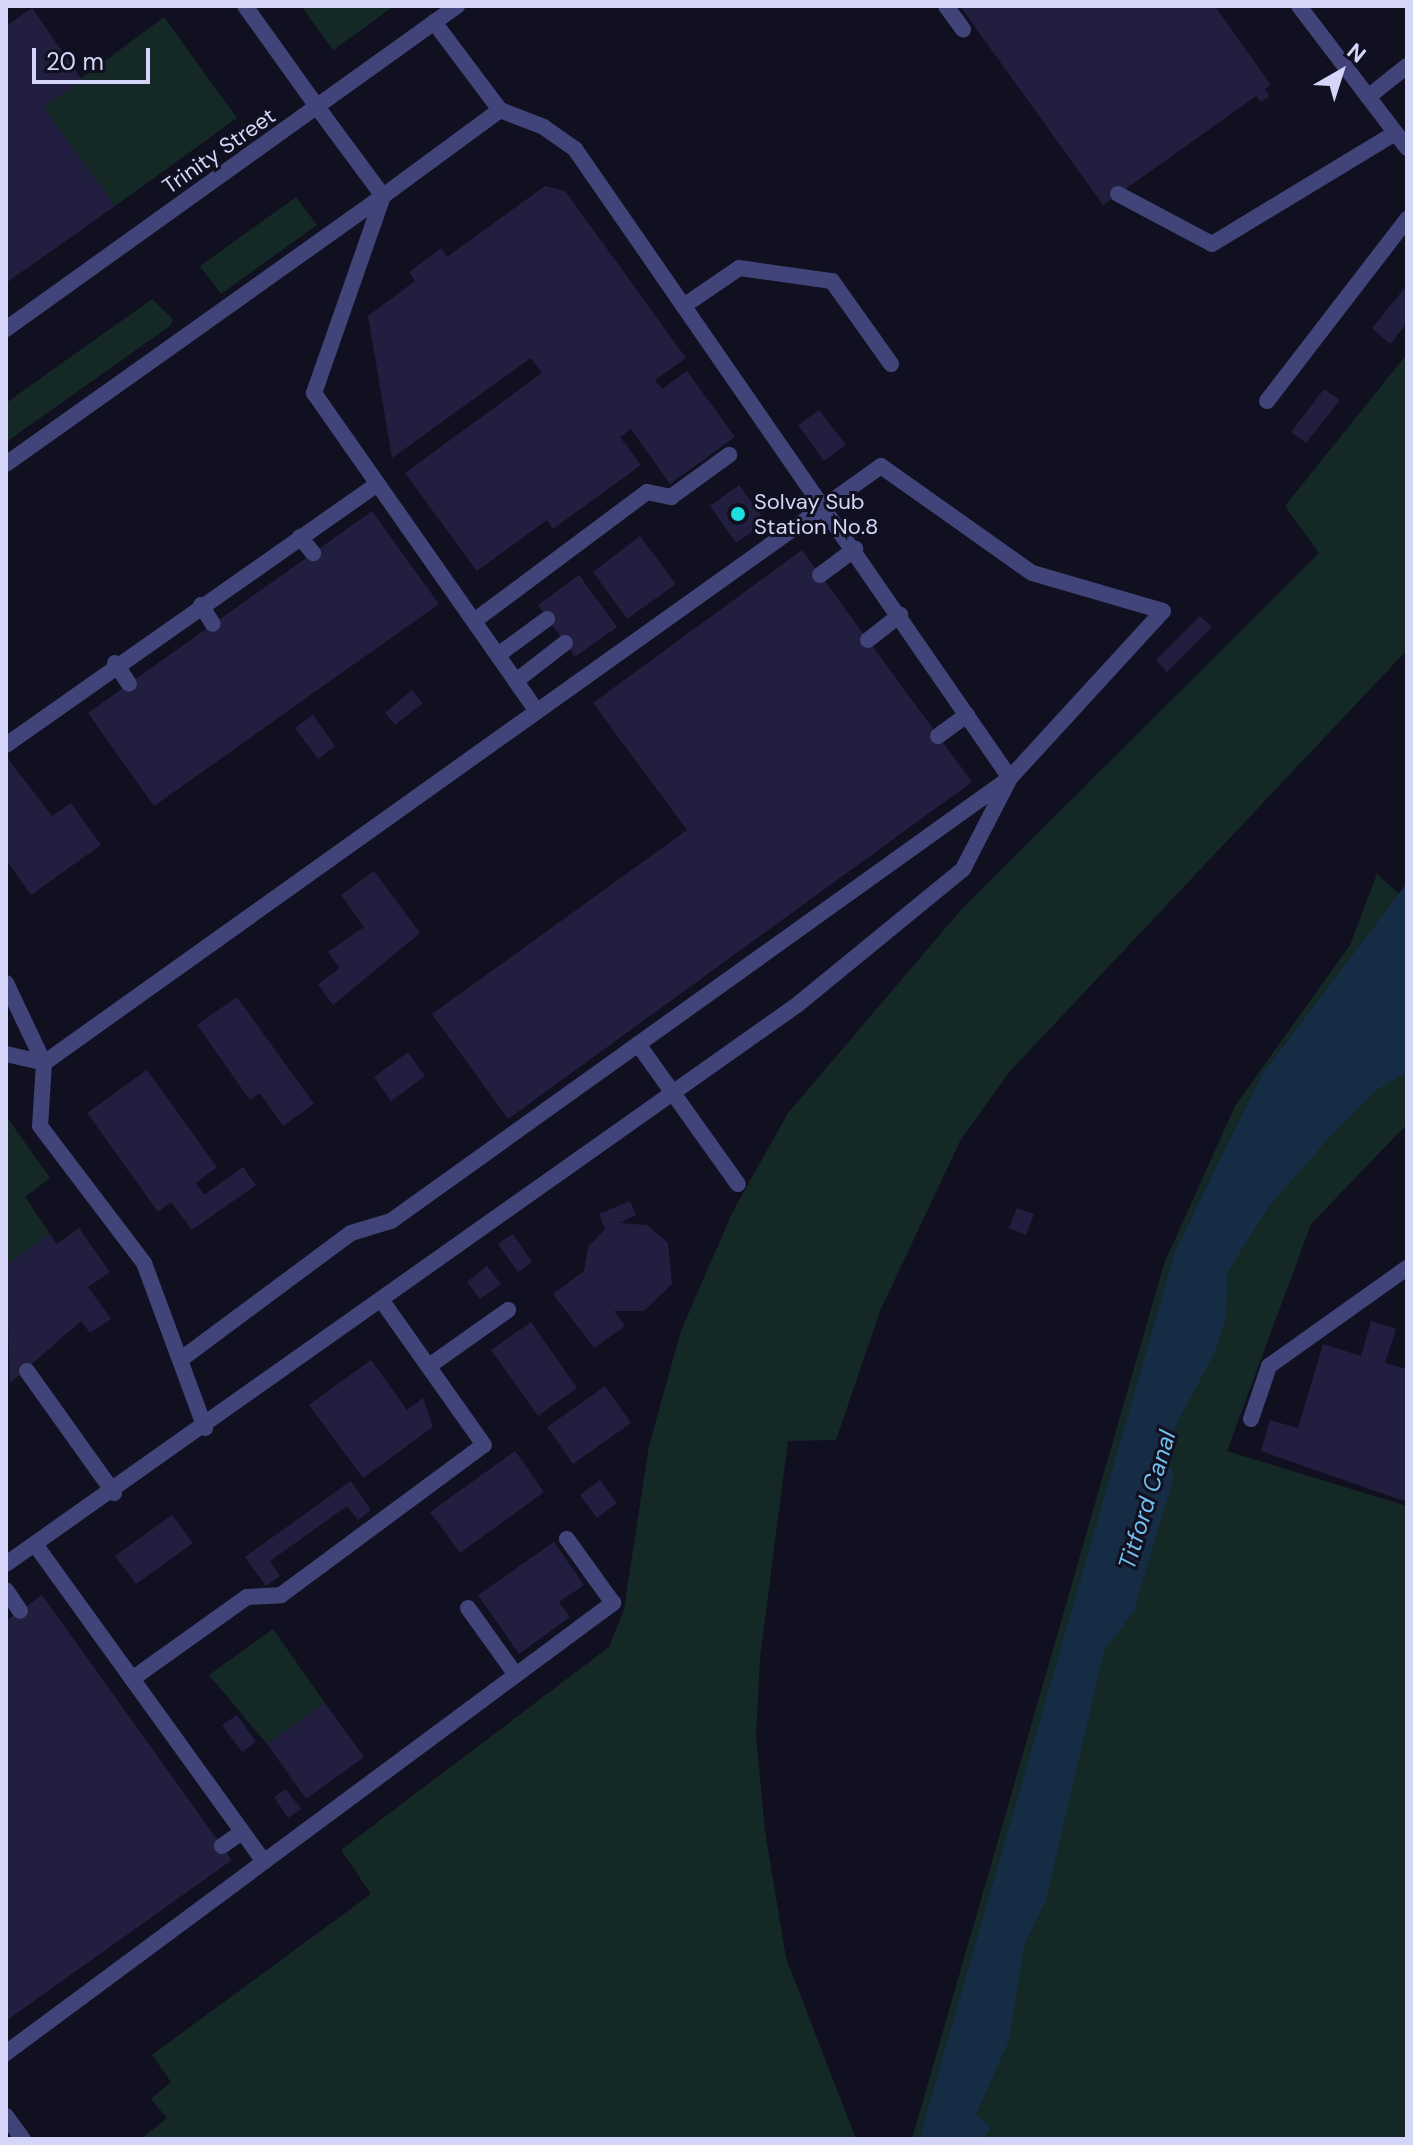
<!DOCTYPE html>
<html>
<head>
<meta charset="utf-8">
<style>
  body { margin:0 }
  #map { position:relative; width:1413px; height:2145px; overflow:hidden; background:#111020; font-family:"DM Sans",sans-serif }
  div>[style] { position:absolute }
  .green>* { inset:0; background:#142926 }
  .water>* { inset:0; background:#162c44 }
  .canal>* { height:42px; margin:-21px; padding:0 21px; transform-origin:21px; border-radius:21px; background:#162c44 }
  .building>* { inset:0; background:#221e3f }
  .lane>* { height:16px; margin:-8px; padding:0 8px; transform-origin:8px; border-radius:8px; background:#414479 }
  .street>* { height:16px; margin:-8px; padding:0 8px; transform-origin:8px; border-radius:8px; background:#414479 }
  .dots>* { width:22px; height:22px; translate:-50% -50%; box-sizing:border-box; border:4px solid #111020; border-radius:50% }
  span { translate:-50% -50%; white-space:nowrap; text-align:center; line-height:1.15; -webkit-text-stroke:6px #111020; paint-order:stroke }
  .street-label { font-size:22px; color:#d5d5f9 }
  .poi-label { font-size:22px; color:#d5d5f9 }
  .left { translate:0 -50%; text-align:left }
  .water-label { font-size:24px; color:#70bfec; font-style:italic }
  .frame { position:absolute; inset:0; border:8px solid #d5d5f9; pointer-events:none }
  .north { position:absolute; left:1301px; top:32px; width:80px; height:80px; -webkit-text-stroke:6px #111020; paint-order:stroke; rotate:39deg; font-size:22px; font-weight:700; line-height:32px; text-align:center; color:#d5d5f9 }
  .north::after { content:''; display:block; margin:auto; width:28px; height:36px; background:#d5d5f9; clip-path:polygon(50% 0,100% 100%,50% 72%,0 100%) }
  .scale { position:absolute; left:32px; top:48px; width:118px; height:36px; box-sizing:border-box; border:4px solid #d5d5f9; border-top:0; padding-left:10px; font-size:24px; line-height:28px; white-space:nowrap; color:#d5d5f9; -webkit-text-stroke:6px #111020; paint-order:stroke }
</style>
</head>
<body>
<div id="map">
  <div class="green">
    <i style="clip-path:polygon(301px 6px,394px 6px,333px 50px)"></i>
    <i style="clip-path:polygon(164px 17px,237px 118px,115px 206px,43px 107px)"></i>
    <i style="clip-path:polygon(296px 197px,317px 225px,221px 294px,200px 266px)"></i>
    <i style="clip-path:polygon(152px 299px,173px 319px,170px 326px,6px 442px,6px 403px)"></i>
    <i style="clip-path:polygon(1407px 354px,1407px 650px,1011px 1070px,961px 1139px,880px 1311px,836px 1440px,788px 1441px,760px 1657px,756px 1736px,765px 1831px,786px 1958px,856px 2139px,141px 2139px,167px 2118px,151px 2099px,171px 2082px,152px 2055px,371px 1894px,341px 1850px,609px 1647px,624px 1609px,649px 1446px,681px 1331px,732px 1213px,788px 1113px,961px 910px,1319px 553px,1285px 506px)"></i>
    <i style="clip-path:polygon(1377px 874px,1399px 894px,1262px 1074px,1175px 1251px,919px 2139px,912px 2139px,1164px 1264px,1235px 1106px,1350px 945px)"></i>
    <i style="clip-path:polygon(1407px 1056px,1407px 1124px,1311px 1224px,1227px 1451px,1407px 1506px,1407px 2139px,959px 2139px,1136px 1488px,1224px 1239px)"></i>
    <i style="clip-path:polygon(6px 1116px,50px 1178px,25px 1197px,50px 1234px,6px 1266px)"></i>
    <i style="clip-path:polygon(273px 1629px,325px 1703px,267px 1744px,209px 1675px)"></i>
  </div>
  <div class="water">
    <i style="clip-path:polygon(1407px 883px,1407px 1079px,1404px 1074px,1378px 1089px,1328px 1139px,1269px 1206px,1227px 1273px,1226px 1318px,1216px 1350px,1170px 1436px,1130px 1544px,1137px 1607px,1104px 1651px,1046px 1900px,1024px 1945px,1009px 2041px,976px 2114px,991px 2128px,983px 2139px,919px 2139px,1175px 1251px,1262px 1074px)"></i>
  </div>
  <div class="canal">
    <i style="left:1114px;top:1602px;width:130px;rotate:-73deg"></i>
  </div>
  <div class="building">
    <i style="clip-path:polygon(960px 6px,1215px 6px,1271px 85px,1265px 89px,1270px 96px,1261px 102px,1256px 96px,1103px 205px)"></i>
    <i style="clip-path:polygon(32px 8px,82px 80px,43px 107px,115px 206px,6px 283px,6px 26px)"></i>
    <i style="clip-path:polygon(545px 186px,565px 191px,686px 358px,655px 380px,662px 389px,687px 371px,735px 437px,670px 484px,631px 429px,620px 437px,641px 465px,553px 529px,547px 520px,477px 571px,405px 473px,542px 373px,531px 358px,392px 458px,368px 316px,415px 281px,409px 272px,441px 248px,447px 257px)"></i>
    <i style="clip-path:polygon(1407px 285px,1407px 323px,1390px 344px,1372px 328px)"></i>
    <i style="clip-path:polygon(1324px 389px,1340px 400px,1306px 443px,1291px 432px)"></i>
    <i style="clip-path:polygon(819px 410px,846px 445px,824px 461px,798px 425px)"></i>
    <i style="clip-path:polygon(739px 485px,766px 522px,736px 543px,710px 506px)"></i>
    <i style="clip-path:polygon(372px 511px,439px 604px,154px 806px,88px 713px)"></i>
    <i style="clip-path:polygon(640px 536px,676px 584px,627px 619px,593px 572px)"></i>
    <i style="clip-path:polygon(802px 550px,972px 782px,508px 1119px,432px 1014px,687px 830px,593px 703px)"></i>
    <i style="clip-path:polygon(579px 575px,617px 627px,575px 657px,538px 605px)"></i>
    <i style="clip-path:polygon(1200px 616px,1212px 627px,1167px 672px,1156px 660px)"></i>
    <i style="clip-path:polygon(412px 690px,423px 703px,395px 725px,385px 713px)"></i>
    <i style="clip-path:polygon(313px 715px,335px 746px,318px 759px,295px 728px)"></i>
    <i style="clip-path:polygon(6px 756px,52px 816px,71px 803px,101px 845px,31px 895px,6px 860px)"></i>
    <i style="clip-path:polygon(374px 871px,420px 933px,333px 1005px,318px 984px,340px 968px,328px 952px,364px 927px,341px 895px)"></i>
    <i style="clip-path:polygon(237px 997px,314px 1104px,283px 1126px,260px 1093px,250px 1100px,197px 1025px)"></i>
    <i style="clip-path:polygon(408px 1052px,425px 1076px,391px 1101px,374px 1077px)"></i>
    <i style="clip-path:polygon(147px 1070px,217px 1167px,196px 1183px,204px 1195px,243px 1167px,256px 1185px,192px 1230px,171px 1202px,158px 1212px,87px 1113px)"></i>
    <i style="clip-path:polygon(630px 1201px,636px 1215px,619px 1223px,647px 1225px,668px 1243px,672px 1284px,644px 1311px,614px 1311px,625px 1326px,594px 1348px,553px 1294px,584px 1271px,588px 1247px,605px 1229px,599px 1214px)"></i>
    <i style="clip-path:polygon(1017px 1208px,1034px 1214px,1026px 1235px,1009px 1228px)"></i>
    <i style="clip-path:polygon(79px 1228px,110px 1272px,88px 1287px,111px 1319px,90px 1333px,81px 1321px,10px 1383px,6px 1266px,50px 1234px,57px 1244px)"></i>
    <i style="clip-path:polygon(513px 1234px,532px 1262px,518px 1272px,498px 1244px)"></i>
    <i style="clip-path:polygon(487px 1266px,501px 1284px,480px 1299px,467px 1282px)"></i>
    <i style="clip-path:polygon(1371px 1321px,1396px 1329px,1385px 1363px,1407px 1369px,1407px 1502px,1261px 1451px,1270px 1420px,1298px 1428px,1323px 1344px,1361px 1356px)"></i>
    <i style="clip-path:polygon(531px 1322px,577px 1388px,538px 1416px,491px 1350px)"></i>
    <i style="clip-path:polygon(371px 1360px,407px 1410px,423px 1398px,433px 1427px,363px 1478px,309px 1405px)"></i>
    <i style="clip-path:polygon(605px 1386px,631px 1423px,573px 1464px,547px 1427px)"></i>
    <i style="clip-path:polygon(515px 1451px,544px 1492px,460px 1553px,430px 1512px)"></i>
    <i style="clip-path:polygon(600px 1480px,617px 1503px,597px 1518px,580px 1495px)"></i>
    <i style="clip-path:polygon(351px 1481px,371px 1510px,358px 1520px,347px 1506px,270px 1561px,280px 1576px,266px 1586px,245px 1557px)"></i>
    <i style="clip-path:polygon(172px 1515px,193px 1543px,136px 1584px,115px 1556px)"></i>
    <i style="clip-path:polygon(554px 1542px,584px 1585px,559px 1602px,570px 1617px,519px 1654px,478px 1595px)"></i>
    <i style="clip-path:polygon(42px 1595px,232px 1860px,6px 2021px,6px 1621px)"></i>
    <i style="clip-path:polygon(325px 1703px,364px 1757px,306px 1799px,267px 1744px)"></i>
    <i style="clip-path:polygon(237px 1715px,256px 1742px,242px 1752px,222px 1725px)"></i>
    <i style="clip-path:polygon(286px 1789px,301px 1809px,288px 1818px,274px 1797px)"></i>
  </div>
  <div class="lane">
    <i style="left:245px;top:6px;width:125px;rotate:54.4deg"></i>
    <i style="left:946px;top:6px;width:29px;rotate:54deg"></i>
    <i style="left:1299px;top:6px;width:178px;rotate:52.7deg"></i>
    <i style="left:434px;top:22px;width:110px;rotate:53.1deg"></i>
    <i style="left:500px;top:110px;width:145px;rotate:143.7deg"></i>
    <i style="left:383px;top:196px;width:209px;rotate:109.3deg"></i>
    <i style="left:314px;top:393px;width:388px;rotate:55deg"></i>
    <i style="left:1368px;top:97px;width:50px;rotate:-38.5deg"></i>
    <i style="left:1118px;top:194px;width:106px;rotate:28deg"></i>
    <i style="left:1212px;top:244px;width:214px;rotate:-31.2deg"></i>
    <i style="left:685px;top:305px;width:65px;rotate:-34.4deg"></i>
    <i style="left:739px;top:268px;width:94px;rotate:8deg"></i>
    <i style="left:832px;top:281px;width:102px;rotate:54.6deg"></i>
    <i style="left:1267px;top:401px;width:230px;rotate:-52.4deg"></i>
    <i style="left:300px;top:537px;width:21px;rotate:51deg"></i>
    <i style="left:820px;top:575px;width:44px;rotate:-36.6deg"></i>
    <i style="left:201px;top:605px;width:22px;rotate:58deg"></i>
    <i style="left:474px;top:621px;width:216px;rotate:-36.7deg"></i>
    <i style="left:647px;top:492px;width:25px;rotate:12deg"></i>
    <i style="left:671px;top:497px;width:72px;rotate:-35.9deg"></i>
    <i style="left:868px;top:640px;width:41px;rotate:-38deg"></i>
    <i style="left:498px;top:655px;width:61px;rotate:-36.3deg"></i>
    <i style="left:115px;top:663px;width:25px;rotate:56deg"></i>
    <i style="left:516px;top:681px;width:62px;rotate:-37.8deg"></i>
    <i style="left:938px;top:736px;width:36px;rotate:-36deg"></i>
    <i style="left:6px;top:745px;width:454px;rotate:-35.1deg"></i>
    <i style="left:6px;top:983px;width:89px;rotate:64.6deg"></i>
    <i style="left:638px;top:1044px;width:172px;rotate:54.5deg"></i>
    <i style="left:6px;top:1054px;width:39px;rotate:13deg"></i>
    <i style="left:180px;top:1360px;width:213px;rotate:-36.6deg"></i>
    <i style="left:351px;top:1233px;width:42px;rotate:-16.7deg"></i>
    <i style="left:391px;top:1221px;width:761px;rotate:-35.59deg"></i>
    <i style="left:1010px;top:778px;width:226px;rotate:-47.5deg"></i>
    <i style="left:1163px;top:611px;width:136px;rotate:-163.8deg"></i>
    <i style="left:1032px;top:573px;width:185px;rotate:-144.7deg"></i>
    <i style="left:881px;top:466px;width:1028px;rotate:144.5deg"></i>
    <i style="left:44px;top:1063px;width:63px;rotate:93.6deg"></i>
    <i style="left:40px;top:1126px;width:172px;rotate:52.8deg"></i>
    <i style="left:144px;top:1263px;width:176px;rotate:69.7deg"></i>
    <i style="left:429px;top:1366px;width:97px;rotate:-35.3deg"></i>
    <i style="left:27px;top:1371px;width:150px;rotate:54.5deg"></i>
    <i style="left:1251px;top:1419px;width:56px;rotate:-71.2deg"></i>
    <i style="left:1269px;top:1366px;width:169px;rotate:-35.4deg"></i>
    <i style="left:37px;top:1547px;width:388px;rotate:54.2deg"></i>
    <i style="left:6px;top:1564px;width:969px;rotate:-35.25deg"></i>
    <i style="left:797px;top:1005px;width:215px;rotate:-39.3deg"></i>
    <i style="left:963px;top:869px;width:102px;rotate:-62.7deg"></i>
    <i style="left:1010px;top:778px;width:765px;rotate:-124.67deg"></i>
    <i style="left:575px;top:149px;width:38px;rotate:-145deg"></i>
    <i style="left:544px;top:127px;width:47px;rotate:-158.9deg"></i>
    <i style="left:6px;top:1590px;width:25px;rotate:56deg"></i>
    <i style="left:468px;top:1608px;width:82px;rotate:54.4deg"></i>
    <i style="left:132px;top:1679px;width:141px;rotate:-35.5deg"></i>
    <i style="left:247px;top:1597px;width:34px;rotate:-3deg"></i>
    <i style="left:281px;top:1595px;width:252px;rotate:-36.5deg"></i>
    <i style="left:484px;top:1445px;width:176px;rotate:-125.3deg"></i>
    <i style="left:222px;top:1846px;width:24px;rotate:-35deg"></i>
    <i style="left:6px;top:2053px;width:756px;rotate:-36.55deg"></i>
    <i style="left:613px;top:1603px;width:79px;rotate:-125.7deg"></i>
    <i style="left:6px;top:2116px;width:29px;rotate:54deg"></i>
  </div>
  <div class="street">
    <i style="left:6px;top:329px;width:555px;rotate:-35.61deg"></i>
    <i style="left:6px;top:464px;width:463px;rotate:-35.4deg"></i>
    <i style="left:383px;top:196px;width:109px;rotate:-126.5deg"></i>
  </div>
  <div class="dots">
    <i style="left:738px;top:514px;background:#1ddddd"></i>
  </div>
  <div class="street-label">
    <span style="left:219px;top:151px;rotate:-35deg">Trinity Street</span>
  </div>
  <div class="poi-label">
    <span class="left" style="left:754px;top:514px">Solvay Sub<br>Station No.8</span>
  </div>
  <div class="water-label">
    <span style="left:1147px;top:1500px;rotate:-73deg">Titford Canal</span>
  </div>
  <div class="frame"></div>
  <div class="north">N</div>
  <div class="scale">20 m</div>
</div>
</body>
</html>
